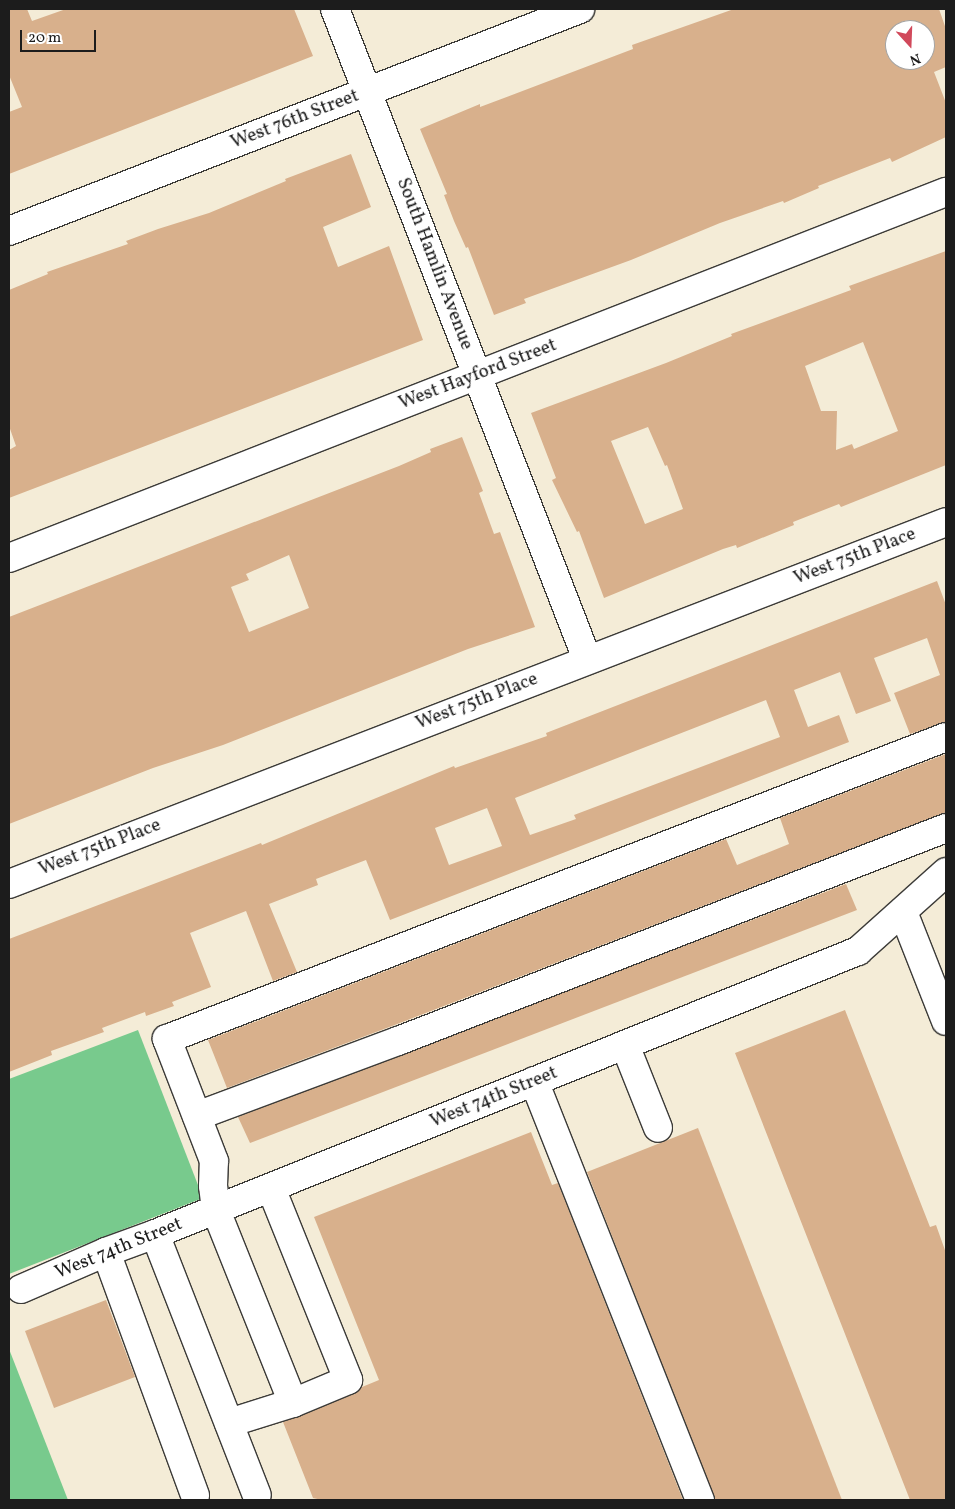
<!DOCTYPE html>
<html>
<head>
<meta charset="utf-8">
<style>
  body { margin:0 }
  #map { position:relative; width:955px; height:1509px; overflow:hidden; background:#f4ecd7; font-family:Vollkorn,serif }
  div>[style] { position:absolute }
  .green>* { inset:0; background:#78ca8d }
  .building>* { inset:0; background:#d8b08c }
  .roads { filter:drop-shadow(1px 0 #3c3b38) drop-shadow(-1px 0 #3c3b38) drop-shadow(0 1px #3c3b38) drop-shadow(0 -1px #3c3b38) }
  .minor>* { height:28px; margin:-14px; padding:0 14px; transform-origin:14px; border-radius:14px; background:#fff }
  span { translate:-50% -50%; white-space:nowrap; text-align:center; line-height:1.15; -webkit-text-stroke:5px #fff; paint-order:stroke }
  .street-label { font-size:19px; color:#1c1c1c }
  .frame { position:absolute; inset:0; border:10px solid #1c1c1c; pointer-events:none }
  .north { position:absolute; left:885px; top:20px; width:50px; height:50px; box-sizing:border-box; background:#fff; border:1px solid #a4a4a4; border-radius:50%; rotate:160deg; font-size:14px; font-weight:700; line-height:20px; text-align:center; color:#1c1c1c }
  .north::after { content:''; display:block; margin:auto; width:18px; height:22px; background:#d1495b; clip-path:polygon(50% 0,100% 100%,50% 72%,0 100%) }
  .scale { position:absolute; left:20px; top:30px; width:76px; height:22px; box-sizing:border-box; border:2px solid #1c1c1c; border-top:0; padding-left:6px; font-size:15px; line-height:18px; white-space:nowrap; color:#1c1c1c; -webkit-text-stroke:4px #fff; paint-order:stroke }
</style>
</head>
<body>
<div id="map">
  <div class="green">
    <i style="clip-path:polygon(138px 1030px,203px 1198px,9px 1274px,9px 1079px)"></i>
    <i style="clip-path:polygon(9px 1349px,68px 1500px,9px 1500px)"></i>
  </div>
  <div class="building">
    <i style="clip-path:polygon(9px 9px,27px 9px,32px 21px,66px 9px,294px 9px,313px 56px,9px 174px,9px 112px,22px 107px,9px 75px)"></i>
    <i style="clip-path:polygon(evenodd,734px 9px,939px 9px,946px 29px,946px 67px,934px 72px,946px 103px,946px 137px,892px 162px,890px 158px,818px 186px,819px 188px,784px 203px,783px 201px,720px 223px,631px 260px,524px 299px,526px 303px,494px 315px,468px 247px,466px 248px,454px 221px,444px 195px,447px 194px,420px 129px,480px 104px,480px 107px,633px 49px,632px 45px,734px 9px,895px 30px,925px 30px,925px 60px,895px 60px,895px 30px)"></i>
    <i style="clip-path:polygon(351px 154px,371px 207px,323px 227px,338px 267px,389px 246px,423px 340px,9px 498px,9px 450px,16px 446px,9px 426px,9px 290px,48px 274px,47px 272px,128px 244px,126px 241px,158px 229px,209px 213px,286px 181px,285px 179px)"></i>
    <i style="clip-path:polygon(evenodd,946px 251px,946px 465px,841px 507px,839px 504px,793px 522px,794px 525px,737px 548px,736px 545px,723px 549px,604px 598px,579px 531px,577px 532px,552px 480px,556px 478px,531px 413px,666px 363px,732px 336px,731px 334px,851px 290px,849px 286px,946px 251px,863px 342px,898px 431px,854px 449px,852px 444px,836px 450px,837px 411px,821px 411px,805px 366px,863px 342px,946px 251px,648px 427px,665px 466px,667px 465px,683px 509px,645px 524px,611px 441px,648px 427px)"></i>
    <i style="clip-path:polygon(evenodd,462px 437px,483px 491px,479px 493px,494px 534px,500px 532px,535px 627px,468px 649px,223px 745px,153px 768px,9px 824px,9px 617px,399px 466px,431px 452px,430px 449px,462px 437px,289px 555px,309px 608px,249px 632px,231px 587px,249px 580px,246px 574px,289px 555px)"></i>
    <i style="clip-path:polygon(evenodd,937px 581px,946px 605px,946px 722px,910px 734px,894px 693px,940px 675px,927px 638px,874px 658px,891px 701px,856px 714px,840px 672px,794px 690px,808px 727px,839px 715px,849px 742px,390px 920px,366px 860px,316px 879px,318px 885px,269px 904px,297px 972px,273px 981px,246px 911px,190px 933px,211px 987px,172px 1002px,174px 1006px,146px 1016px,145px 1012px,102px 1028px,104px 1032px,51px 1051px,52px 1055px,9px 1072px,9px 939px,261px 843px,262px 845px,454px 766px,455px 768px,547px 736px,546px 733px,937px 581px,766px 700px,780px 737px,574px 815px,576px 819px,530px 835px,515px 798px,766px 700px,937px 581px,487px 808px,502px 846px,449px 865px,435px 828px,487px 808px)"></i>
    <i style="clip-path:polygon(946px 754px,946px 812px,392px 1026px,227px 1088px,208px 1040px,726px 839px,737px 865px,789px 844px,780px 818px)"></i>
    <i style="clip-path:polygon(846px 884px,857px 910px,250px 1143px,238px 1117px)"></i>
    <i style="clip-path:polygon(845px 1010px,930px 1227px,936px 1225px,946px 1253px,946px 1500px,910px 1500px,735px 1053px)"></i>
    <i style="clip-path:polygon(698px 1128px,842px 1500px,715px 1500px,587px 1172px)"></i>
    <i style="clip-path:polygon(531px 1132px,552px 1185px,558px 1183px,683px 1500px,322px 1500px,313px 1498px,283px 1422px,354px 1394px,362px 1387px,379px 1380px,314px 1217px)"></i>
    <i style="clip-path:polygon(106px 1300px,135px 1377px,54px 1408px,25px 1331px)"></i>
  </div>
  <div class="roads">
    <div class="minor">
      <i style="left:335px;top:9px;width:697px;rotate:68.81deg"></i>
      <i style="left:9px;top:231px;width:613px;rotate:-21.25deg"></i>
      <i style="left:9px;top:558px;width:1006px;rotate:-21.34deg"></i>
      <i style="left:9px;top:884px;width:1004px;rotate:-21.12deg"></i>
      <i style="left:903px;top:912px;width:117px;rotate:68.5deg"></i>
      <i style="left:625px;top:1045px;width:89px;rotate:68.3deg"></i>
      <i style="left:534px;top:1081px;width:451px;rotate:68.4deg"></i>
      <i style="left:197px;top:1116px;width:215px;rotate:-20.5deg"></i>
      <i style="left:398px;top:1041px;width:588px;rotate:-21.24deg"></i>
      <i style="left:271px;top:1188px;width:207px;rotate:68.1deg"></i>
      <i style="left:348px;top:1380px;width:60px;rotate:157.3deg"></i>
      <i style="left:155px;top:1234px;width:280px;rotate:68.7deg"></i>
      <i style="left:106px;top:1252px;width:259px;rotate:69.9deg"></i>
      <i style="left:21px;top:1289px;width:93px;rotate:-23.5deg"></i>
      <i style="left:106px;top:1252px;width:52px;rotate:-20.2deg"></i>
      <i style="left:155px;top:1234px;width:758px;rotate:-21.93deg"></i>
      <i style="left:858px;top:951px;width:118px;rotate:-41.9deg"></i>
      <i style="left:229px;top:1423px;width:67px;rotate:-17.4deg"></i>
      <i style="left:293px;top:1403px;width:208px;rotate:-111.8deg"></i>
      <i style="left:216px;top:1210px;width:24px;rotate:-97deg"></i>
      <i style="left:213px;top:1186px;width:25px;rotate:-88deg"></i>
      <i style="left:214px;top:1161px;width:131px;rotate:-111.1deg"></i>
      <i style="left:167px;top:1039px;width:835px;rotate:-21.19deg"></i>
    </div>
  </div>
  <div class="street-label">
    <span style="left:295px;top:120px;rotate:-21deg">West 76th Street</span>
    <span style="left:434px;top:264px;rotate:69deg">South Hamlin Avenue</span>
    <span style="left:478px;top:375px;rotate:-21deg">West Hayford Street</span>
    <span style="left:855px;top:557px;rotate:-21deg">West 75th Place</span>
    <span style="left:477px;top:702px;rotate:-21deg">West 75th Place</span>
    <span style="left:100px;top:848px;rotate:-21deg">West 75th Place</span>
    <span style="left:494px;top:1098px;rotate:-22deg">West 74th Street</span>
    <span style="left:119px;top:1249px;rotate:-22deg">West 74th Street</span>
  </div>
  <div class="frame"></div>
  <div class="north">N</div>
  <div class="scale">20 m</div>
</div>
</body>
</html>
